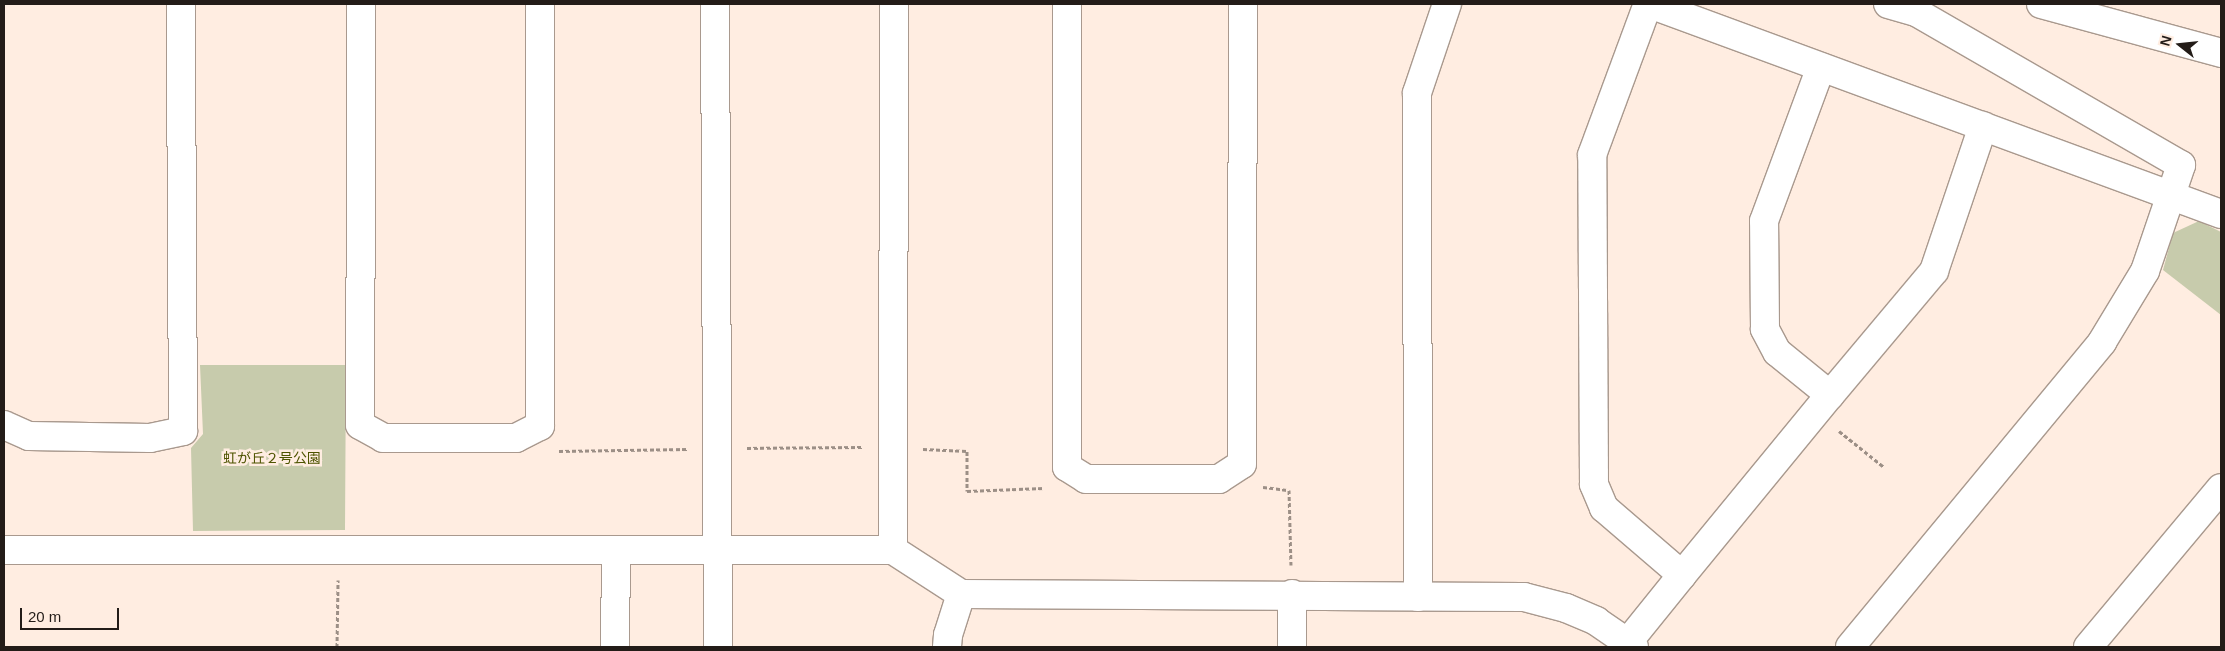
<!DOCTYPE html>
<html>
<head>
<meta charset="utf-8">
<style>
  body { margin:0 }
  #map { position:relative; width:2225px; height:651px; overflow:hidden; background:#ffede1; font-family:Helvetica,"Noto Sans JP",sans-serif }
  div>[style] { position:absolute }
  .green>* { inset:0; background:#c7cbac }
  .path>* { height:3px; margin-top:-1.5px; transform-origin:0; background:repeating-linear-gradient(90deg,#9c8f86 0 4px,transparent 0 6.5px) }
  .roads { filter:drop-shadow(1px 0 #a9998e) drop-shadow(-1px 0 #a9998e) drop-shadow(0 1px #a9998e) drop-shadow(0 -1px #a9998e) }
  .street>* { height:28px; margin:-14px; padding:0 14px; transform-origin:14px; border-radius:14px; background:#fff }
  span { translate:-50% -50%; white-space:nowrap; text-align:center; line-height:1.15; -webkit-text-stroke:5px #ffede1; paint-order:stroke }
  .park-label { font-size:14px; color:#4e5400 }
  .frame { position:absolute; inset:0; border:5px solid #231c18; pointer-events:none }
  .north { position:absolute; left:2155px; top:20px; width:50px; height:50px; -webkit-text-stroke:4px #ffede1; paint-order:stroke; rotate:286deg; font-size:14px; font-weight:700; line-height:20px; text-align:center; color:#231c18 }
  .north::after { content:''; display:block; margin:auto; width:18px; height:22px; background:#231c18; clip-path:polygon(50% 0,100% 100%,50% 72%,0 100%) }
  .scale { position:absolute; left:20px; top:608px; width:99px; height:22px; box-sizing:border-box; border:2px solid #231c18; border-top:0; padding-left:6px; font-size:15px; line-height:18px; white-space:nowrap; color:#231c18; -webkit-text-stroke:4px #ffede1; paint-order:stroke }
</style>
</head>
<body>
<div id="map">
  <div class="green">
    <i style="clip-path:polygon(2199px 221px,2221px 232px,2221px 315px,2163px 270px,2173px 233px)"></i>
    <i style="clip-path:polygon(200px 365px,346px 365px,345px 530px,193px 531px,191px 448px,203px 434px)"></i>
  </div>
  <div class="path">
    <i style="left:1839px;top:431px;width:58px;rotate:38.7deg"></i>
    <i style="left:747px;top:448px;width:116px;rotate:-0.5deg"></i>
    <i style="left:923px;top:449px;width:44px;rotate:2.6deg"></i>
    <i style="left:967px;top:451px;width:40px;rotate:90deg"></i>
    <i style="left:967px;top:491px;width:78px;rotate:-2.2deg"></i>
    <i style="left:559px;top:451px;width:129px;rotate:-0.9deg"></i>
    <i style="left:1263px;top:487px;width:26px;rotate:7deg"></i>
    <i style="left:1289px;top:490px;width:75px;rotate:88.5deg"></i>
    <i style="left:337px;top:647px;width:67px;rotate:-89.1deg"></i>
  </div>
  <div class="roads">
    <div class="street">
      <i style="left:361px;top:4px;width:421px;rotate:90.1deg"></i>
      <i style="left:360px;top:425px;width:26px;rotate:29deg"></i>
      <i style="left:383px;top:438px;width:133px"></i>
      <i style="left:516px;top:438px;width:27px;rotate:-27deg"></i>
      <i style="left:540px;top:426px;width:422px;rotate:-90deg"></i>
      <i style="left:715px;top:4px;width:643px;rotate:89.73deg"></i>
      <i style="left:1067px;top:4px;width:463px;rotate:90deg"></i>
      <i style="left:1067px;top:467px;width:22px;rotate:32deg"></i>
      <i style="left:1086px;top:479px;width:133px"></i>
      <i style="left:1219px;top:479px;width:27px;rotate:-33deg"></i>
      <i style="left:1242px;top:464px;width:460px;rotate:-89.9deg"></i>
      <i style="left:1650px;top:4px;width:608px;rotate:20.19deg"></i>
      <i style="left:2041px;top:4px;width:187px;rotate:15.2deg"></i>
      <i style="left:1830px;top:395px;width:162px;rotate:-50deg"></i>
      <i style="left:1934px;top:271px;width:153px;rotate:-71.3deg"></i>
      <i style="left:4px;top:425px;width:27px;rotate:24deg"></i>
      <i style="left:29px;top:436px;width:121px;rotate:0.9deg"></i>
      <i style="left:150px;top:438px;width:34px;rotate:-12deg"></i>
      <i style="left:183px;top:431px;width:427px;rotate:-90.3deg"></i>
      <i style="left:4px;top:550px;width:889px"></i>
      <i style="left:893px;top:550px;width:81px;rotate:32.9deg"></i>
      <i style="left:961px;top:594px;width:43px;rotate:107.6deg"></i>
      <i style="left:948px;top:635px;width:12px;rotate:95deg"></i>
      <i style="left:893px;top:550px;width:546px;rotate:-89.9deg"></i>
      <i style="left:1682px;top:575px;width:233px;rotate:-50.6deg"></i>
      <i style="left:1830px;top:395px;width:68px;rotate:-140.9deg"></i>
      <i style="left:1777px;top:352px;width:26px;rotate:-118deg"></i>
      <i style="left:1765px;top:329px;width:108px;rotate:-90.5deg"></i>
      <i style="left:1764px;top:221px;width:164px;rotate:-69.7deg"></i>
      <i style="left:961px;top:594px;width:563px;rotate:0.31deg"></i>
      <i style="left:1524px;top:597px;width:43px;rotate:14.7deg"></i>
      <i style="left:1566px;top:608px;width:33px;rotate:23deg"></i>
      <i style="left:1596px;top:621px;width:46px;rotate:34.4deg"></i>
      <i style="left:1292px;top:594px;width:53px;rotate:90deg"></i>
      <i style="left:1418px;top:597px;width:504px;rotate:-90.11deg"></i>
      <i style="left:1417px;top:93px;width:94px;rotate:-71.4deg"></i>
      <i style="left:615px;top:647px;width:96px;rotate:-89.4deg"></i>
      <i style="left:1624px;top:647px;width:92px;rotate:-51.1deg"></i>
      <i style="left:1682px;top:575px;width:103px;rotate:-139.3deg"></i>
      <i style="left:1604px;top:508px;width:26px;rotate:-113deg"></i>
      <i style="left:1594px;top:484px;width:329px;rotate:-90.3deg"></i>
      <i style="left:1592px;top:155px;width:161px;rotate:-69.7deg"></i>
      <i style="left:1850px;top:647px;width:396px;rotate:-50.4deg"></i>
      <i style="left:2102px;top:342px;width:83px;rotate:-58.8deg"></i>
      <i style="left:2145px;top:271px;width:112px;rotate:-71.2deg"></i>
      <i style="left:2181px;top:165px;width:306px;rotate:-150deg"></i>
      <i style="left:1916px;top:12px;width:29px;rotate:-164deg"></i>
      <i style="left:2088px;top:647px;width:207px;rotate:-50.1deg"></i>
    </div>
  </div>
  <div class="park-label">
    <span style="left:272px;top:458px">虹が丘２号公園</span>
  </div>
  <div class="frame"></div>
  <div class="north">N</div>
  <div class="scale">20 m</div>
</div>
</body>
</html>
